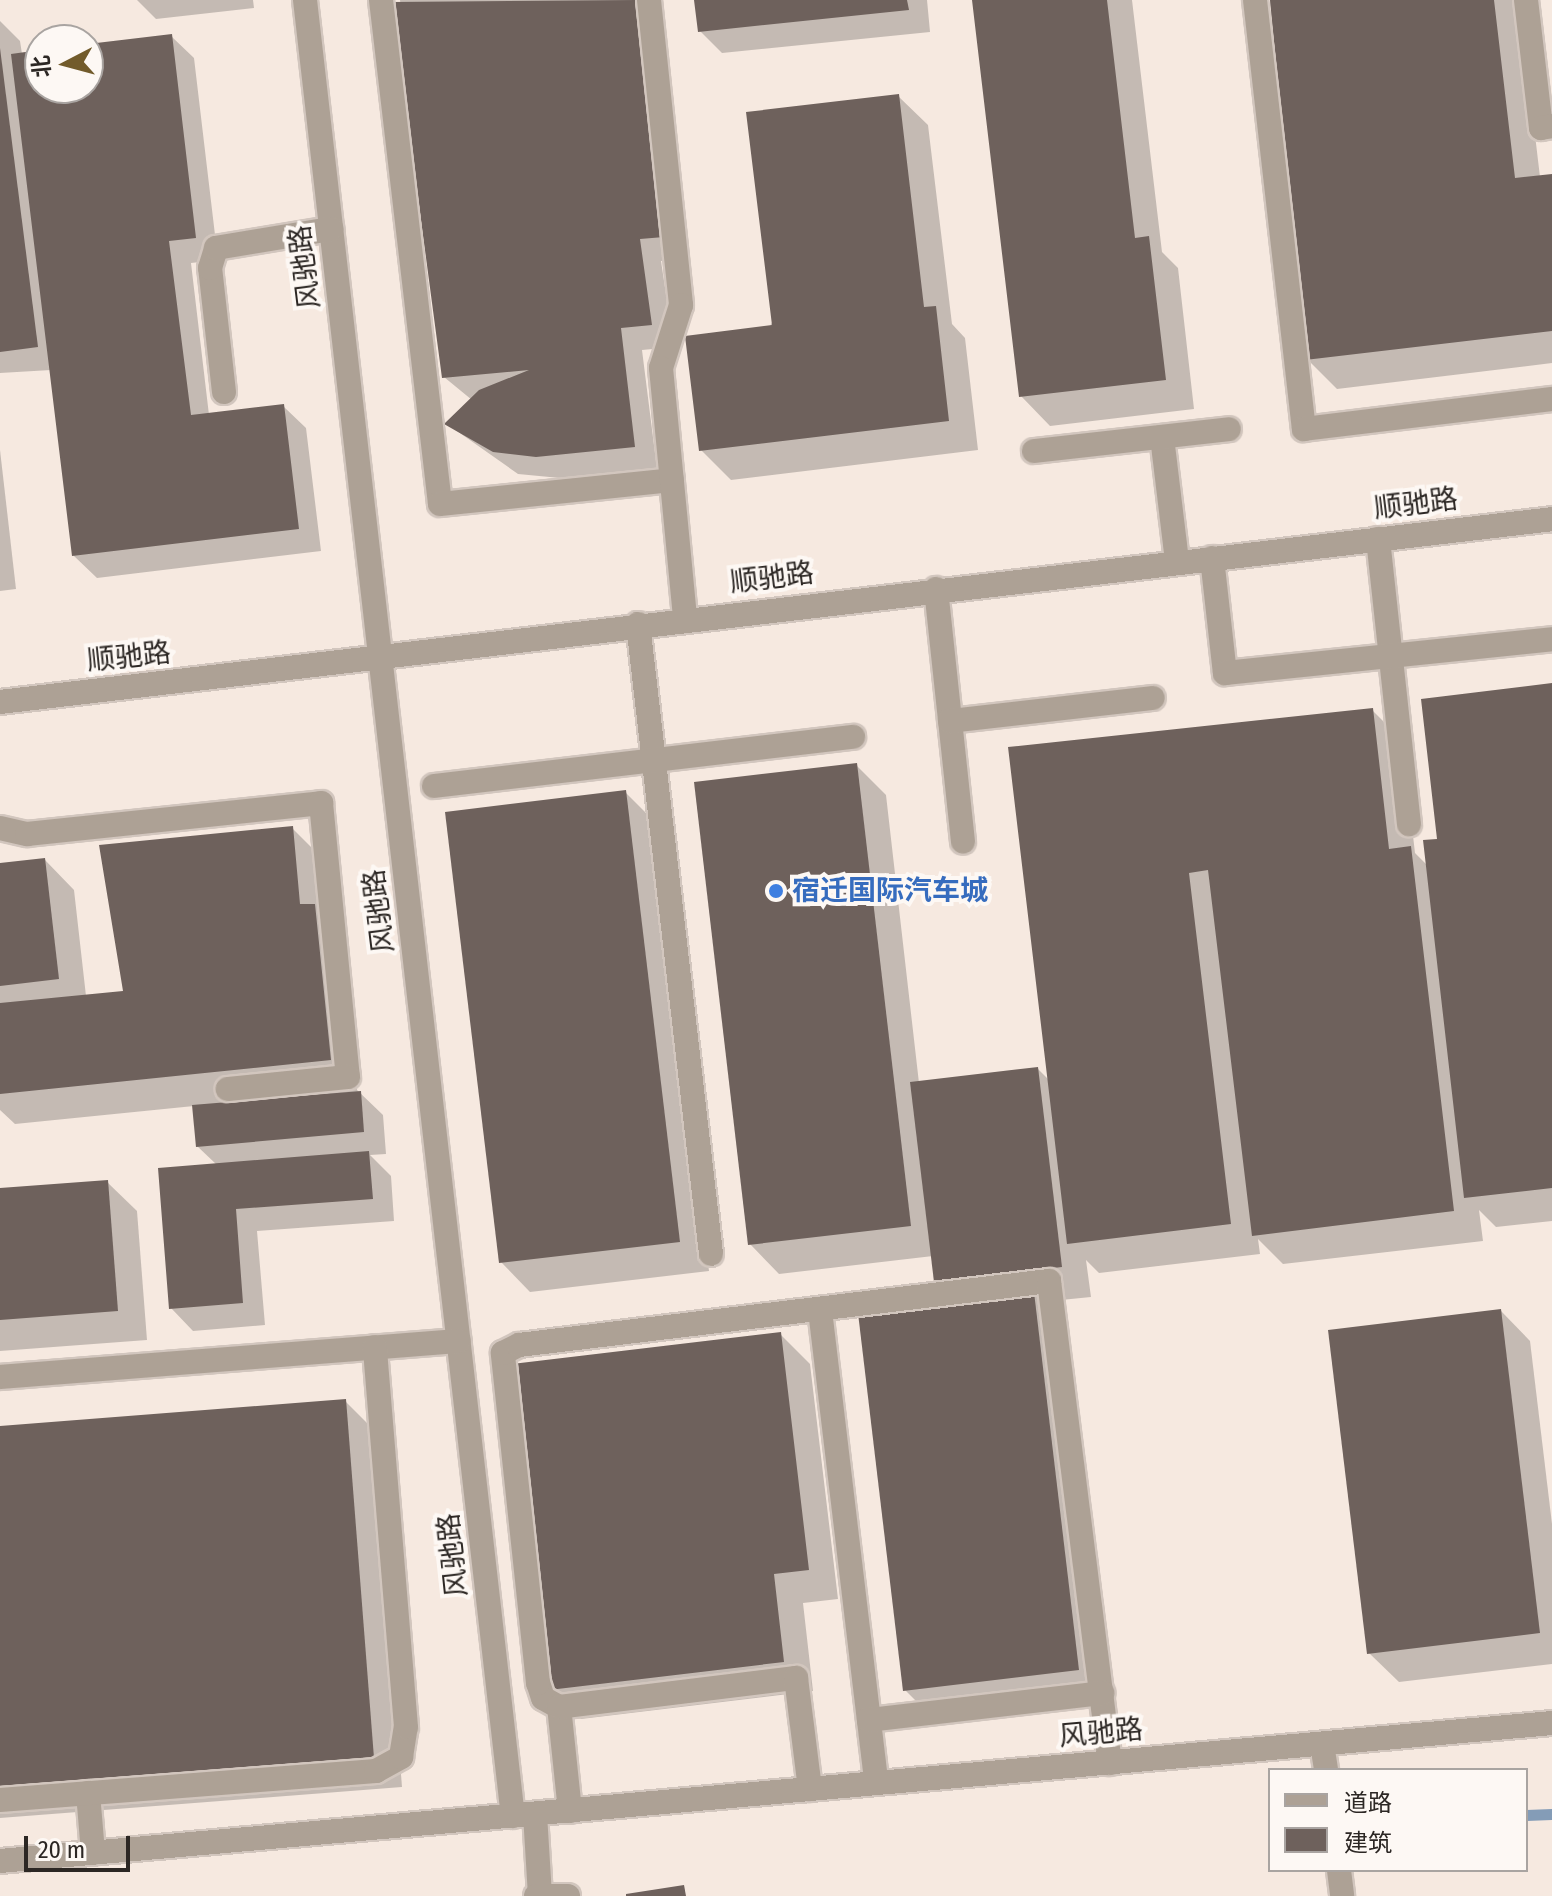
<!DOCTYPE html>
<html>
<head>
<meta charset="utf-8">
<style>
  body { margin:0 }
  #map { position:relative; width:1552px; height:1896px; overflow:hidden; background:#f6e9e0; font-family:"Fira Sans Condensed","Noto Sans SC",sans-serif }
  div>[style] { position:absolute }
  .shadow>* { inset:0; background:#0003 }
  .stream>* { height:11px; margin:-5.5px; padding:0 5.5px; transform-origin:5.5px; border-radius:5.5px; background:#849cb7 }
  .building>* { inset:0; background:#6e615c }
  .roads { filter:drop-shadow(2px 0 #d2c6be) drop-shadow(-2px 0 #d2c6be) drop-shadow(0 2px #d2c6be) drop-shadow(0 -2px #d2c6be) }
  .minor>* { height:24px; margin:-12px; padding:0 12px; transform-origin:12px; border-radius:12px; background:#ada195 }
  .dots>* { width:22px; height:22px; translate:-50% -50%; box-sizing:border-box; border:4px solid #fdf8f4; border-radius:50% }
  span { translate:-50% -50%; white-space:nowrap; text-align:center; line-height:1.15; -webkit-text-stroke:8px #fdf8f4; paint-order:stroke }
  .street-label { font-size:28px; color:#2c2724 }
  .shop-label { font-size:28px; color:#366cbe; font-weight:700 }
  .left { translate:0 -50%; text-align:left }
  .legend { position:absolute; left:1268px; top:1768px; width:260px; height:104px; box-sizing:border-box; background:#fdf8f4; border:2px solid #a9a4a1; margin:0; padding:10px 14px; list-style:none; font-size:24px; color:#2c2724 }
  .legend li { display:flex; align-items:center; gap:16px; height:40px }
  .legend b { width:40px; border:2px solid #a9a4a1 }
  .north { position:absolute; left:24px; top:24px; width:80px; height:80px; box-sizing:border-box; background:#fdf8f4; border:2px solid #a9a4a1; border-radius:50%; rotate:264deg; font-size:22px; font-weight:700; line-height:32px; text-align:center; color:#2c2724 }
  .north::after { content:''; display:block; margin:auto; width:28px; height:36px; background:#725b2b; clip-path:polygon(50% 0,100% 100%,50% 72%,0 100%) }
  .scale { position:absolute; left:24px; top:1836px; width:106px; height:36px; box-sizing:border-box; border:4px solid #2c2724; border-top:0; padding-left:10px; font-size:24px; line-height:28px; white-space:nowrap; color:#2c2724; -webkit-text-stroke:6px #fdf8f4; paint-order:stroke }
</style>
</head>
<body>
<div id="map">
  <div class="shadow">
    <i style="clip-path:polygon(137px 0,253px 0,254px 8px,156px 19px)"></i>
    <i style="clip-path:polygon(400px 0,661px 0,656px 3px,686px 259px,661px 261px,674px 347px,642px 350px,657px 469px,560px 478px,518px 474px,447px 424px,472px 400px,444px 377px)"></i>
    <i style="clip-path:polygon(696px 0,927px 0,930px 32px,722px 53px,700px 31px)"></i>
    <i style="clip-path:polygon(974px 0,1132px 0,1162px 252px,1178px 268px,1194px 409px,1050px 426px,1021px 396px)"></i>
    <i style="clip-path:polygon(1270px 0,1519px 0,1540px 177px,1552px 176px,1552px 363px,1337px 389px,1307px 359px)"></i>
    <i style="clip-path:polygon(0 21px,20px 41px,22px 54px,40px 52px,40px 88px,88px 88px,88px 46px,171px 36px,194px 58px,218px 260px,191px 263px,209px 415px,283px 406px,306px 428px,321px 551px,97px 578px,74px 556px,51px 370px,0 373px)"></i>
    <i style="clip-path:polygon(898px 96px,928px 125px,952px 324px,965px 338px,978px 450px,731px 480px,701px 450px)"></i>
    <i style="clip-path:polygon(0 450px,16px 589px,0 591px)"></i>
    <i style="clip-path:polygon(1552px 685px,1552px 1221px,1496px 1227px,1479px 1210px,1483px 1241px,1283px 1264px,1258px 1239px,1260px 1254px,1099px 1273px,1086px 1260px,1091px 1297px,1041px 1302px,1107px 1699px,934px 1719px,905px 1690px,958px 1304px,935px 1281px,933px 1256px,779px 1274px,750px 1244px,856px 765px,886px 795px,919px 1083px,1038px 1069px,1050px 1081px,1011px 749px,1372px 710px,1402px 740px,1415px 853px,1428px 866px)"></i>
    <i style="clip-path:polygon(625px 792px,655px 822px,709px 1271px,530px 1292px,501px 1262px)"></i>
    <i style="clip-path:polygon(292px 828px,315px 851px,351px 1002px,357px 1090px,383px 1115px,386px 1154px,370px 1155px,391px 1176px,394px 1221px,257px 1231px,265px 1325px,193px 1331px,171px 1308px,217px 1165px,197px 1146px,194px 1106px,15px 1124px,0 1110px,0 865px,45px 860px,74px 890px,86px 996px,128px 992px)"></i>
    <i style="clip-path:polygon(107px 1182px,137px 1211px,147px 1340px,0 1351px,0 1190px)"></i>
    <i style="clip-path:polygon(1501px 1311px,1530px 1341px,1552px 1524px,1552px 1664px,1399px 1682px,1369px 1653px)"></i>
    <i style="clip-path:polygon(780px 1334px,810px 1364px,838px 1599px,803px 1603px,813px 1691px,581px 1719px,551px 1689px)"></i>
    <i style="clip-path:polygon(345px 1401px,375px 1431px,402px 1787px,0 1818px,0 1428px)"></i>
  </div>
  <div class="stream">
    <i style="left:1526px;top:1815px;width:26px;rotate:-2deg"></i>
  </div>
  <div class="building">
    <i style="clip-path:polygon(636px 0,664px 237px,640px 239px,652px 325px,621px 328px,635px 447px,536px 457px,493px 452px,444px 424px,479px 390px,529px 370px,442px 378px,392px 2px)"></i>
    <i style="clip-path:polygon(694px 0,907px 0,909px 10px,698px 32px)"></i>
    <i style="clip-path:polygon(972px 0,1107px 0,1135px 238px,1149px 236px,1166px 380px,1019px 397px)"></i>
    <i style="clip-path:polygon(1270px 0,1494px 0,1515px 178px,1552px 174px,1552px 331px,1305px 360px)"></i>
    <i style="clip-path:polygon(172px 34px,196px 238px,169px 241px,191px 415px,284px 404px,299px 529px,72px 556px,11px 54px,40px 50px,40px 88px,88px 88px,88px 44px)"></i>
    <i style="clip-path:polygon(0 48px,38px 347px,0 352px)"></i>
    <i style="clip-path:polygon(899px 94px,924px 307px,936px 306px,949px 421px,699px 451px,685px 336px,772px 325px,746px 112px)"></i>
    <i style="clip-path:polygon(1552px 683px,1552px 1188px,1464px 1198px,1423px 840px,1437px 839px,1421px 699px)"></i>
    <i style="clip-path:polygon(1373px 708px,1389px 849px,1411px 846px,1454px 1211px,1252px 1236px,1208px 870px,1189px 873px,1231px 1224px,1067px 1244px,1008px 747px)"></i>
    <i style="clip-path:polygon(857px 763px,911px 1226px,748px 1245px,694px 782px)"></i>
    <i style="clip-path:polygon(626px 790px,680px 1242px,499px 1263px,445px 812px)"></i>
    <i style="clip-path:polygon(293px 826px,300px 904px,315px 904px,331px 1060px,0 1094px,0 1003px,123px 991px,99px 845px)"></i>
    <i style="clip-path:polygon(45px 858px,59px 979px,0 986px,0 863px)"></i>
    <i style="clip-path:polygon(1038px 1067px,1062px 1267px,934px 1282px,910px 1082px)"></i>
    <i style="clip-path:polygon(361px 1091px,364px 1132px,196px 1147px,192px 1105px)"></i>
    <i style="clip-path:polygon(369px 1151px,373px 1199px,236px 1209px,243px 1303px,169px 1309px,158px 1168px)"></i>
    <i style="clip-path:polygon(108px 1180px,118px 1311px,0 1320px,0 1188px)"></i>
    <i style="clip-path:polygon(1034px 1292px,1079px 1670px,903px 1691px,858px 1313px)"></i>
    <i style="clip-path:polygon(1501px 1309px,1540px 1633px,1367px 1654px,1328px 1330px)"></i>
    <i style="clip-path:polygon(781px 1332px,809px 1570px,774px 1574px,784px 1662px,549px 1690px,512px 1364px)"></i>
    <i style="clip-path:polygon(346px 1399px,374px 1758px,0 1787px,0 1426px)"></i>
    <i style="clip-path:polygon(684px 1885px,686px 1896px,626px 1896px,626px 1894px)"></i>
  </div>
  <div class="roads">
    <div class="minor">
      <i style="left:305px;top:0;width:1828px;rotate:83.47deg"></i>
      <i style="left:381px;top:0;width:507px;rotate:83.32deg"></i>
      <i style="left:440px;top:504px;width:233px;rotate:-5.9deg"></i>
      <i style="left:649px;top:0;width:307px;rotate:84deg"></i>
      <i style="left:681px;top:305px;width:66px;rotate:107.6deg"></i>
      <i style="left:661px;top:368px;width:251px;rotate:84.5deg"></i>
      <i style="left:1255px;top:0;width:432px;rotate:83.5deg"></i>
      <i style="left:1304px;top:429px;width:250px;rotate:-6.9deg"></i>
      <i style="left:1526px;top:0;width:129px;rotate:83.3deg"></i>
      <i style="left:1541px;top:128px;width:11px;rotate:-10deg"></i>
      <i style="left:224px;top:392px;width:125px;rotate:-96.4deg"></i>
      <i style="left:210px;top:268px;width:21px;rotate:-73deg"></i>
      <i style="left:216px;top:248px;width:117px;rotate:-9.4deg"></i>
      <i style="left:1162px;top:437px;width:125px;rotate:83.1deg"></i>
      <i style="left:1034px;top:451px;width:196px;rotate:-6.4deg"></i>
      <i style="left:1378px;top:539px;width:287px;rotate:83.8deg"></i>
      <i style="left:1212px;top:558px;width:116px;rotate:83.6deg"></i>
      <i style="left:1225px;top:673px;width:329px;rotate:-5.9deg"></i>
      <i style="left:936px;top:589px;width:254px;rotate:83.9deg"></i>
      <i style="left:638px;top:624px;width:634px;rotate:83.39deg"></i>
      <i style="left:0;top:702px;width:1563px;rotate:-6.72deg"></i>
      <i style="left:950px;top:721px;width:204px;rotate:-6.5deg"></i>
      <i style="left:434px;top:786px;width:422px;rotate:-6.7deg"></i>
      <i style="left:0;top:828px;width:28px;rotate:13deg"></i>
      <i style="left:27px;top:834px;width:296px;rotate:-6deg"></i>
      <i style="left:321px;top:803px;width:275px;rotate:84.4deg"></i>
      <i style="left:348px;top:1077px;width:121px;rotate:174.3deg"></i>
      <i style="left:820px;top:1310px;width:476px;rotate:83.2deg"></i>
      <i style="left:0;top:1377px;width:460px;rotate:-4.5deg"></i>
      <i style="left:559px;top:1707px;width:18px;rotate:-151deg"></i>
      <i style="left:543px;top:1698px;width:16px;rotate:-108deg"></i>
      <i style="left:538px;top:1683px;width:332px;rotate:-96.1deg"></i>
      <i style="left:503px;top:1353px;width:18px;rotate:-27deg"></i>
      <i style="left:519px;top:1345px;width:534px;rotate:-6.89deg"></i>
      <i style="left:1049px;top:1281px;width:486px;rotate:82.8deg"></i>
      <i style="left:869px;top:1720px;width:235px;rotate:-6.6deg"></i>
      <i style="left:1322px;top:1744px;width:26px;rotate:81deg"></i>
      <i style="left:88px;top:1793px;width:60px;rotate:85.2deg"></i>
      <i style="left:0;top:1800px;width:377px;rotate:-4.4deg"></i>
      <i style="left:376px;top:1771px;width:29px;rotate:-29deg"></i>
      <i style="left:401px;top:1757px;width:30px;rotate:-81deg"></i>
      <i style="left:406px;top:1727px;width:381px;rotate:-94.7deg"></i>
      <i style="left:570px;top:1811px;width:105px;rotate:-96deg"></i>
      <i style="left:559px;top:1707px;width:239px;rotate:-7deg"></i>
      <i style="left:796px;top:1678px;width:112px;rotate:82.8deg"></i>
      <i style="left:535px;top:1814px;width:82px;rotate:86.5deg"></i>
      <i style="left:0;top:1861px;width:1558px;rotate:-5.08deg"></i>
      <i style="left:1339px;top:1870px;width:26px;rotate:83deg"></i>
      <i style="left:536px;top:1896px;width:32px"></i>
    </div>
  </div>
  <div class="dots">
    <i style="left:776px;top:891px;background:#3f7fe0"></i>
  </div>
  <div class="street-label">
    <span style="left:305px;top:267px;rotate:-97deg">风驰路</span>
    <span style="left:1416px;top:504px;rotate:-7deg">顺驰路</span>
    <span style="left:772px;top:578px;rotate:-7deg">顺驰路</span>
    <span style="left:129px;top:657px;rotate:-6deg">顺驰路</span>
    <span style="left:379px;top:911px;rotate:-97deg">风驰路</span>
    <span style="left:453px;top:1555px;rotate:-96deg">风驰路</span>
    <span style="left:1101px;top:1733px;rotate:-5deg">风驰路</span>
  </div>
  <div class="shop-label">
    <span class="left" style="left:792px;top:891px">宿迁国际汽车城</span>
  </div>
  <ul class="legend">
  <li><b style="height:10px;background:#ada195"></b>道路</li>
  <li><b style="height:22px;background:#6e615c"></b>建筑</li>
  </ul>
  <div class="north">北</div>
  <div class="scale">20 m</div>
</div>
</body>
</html>
